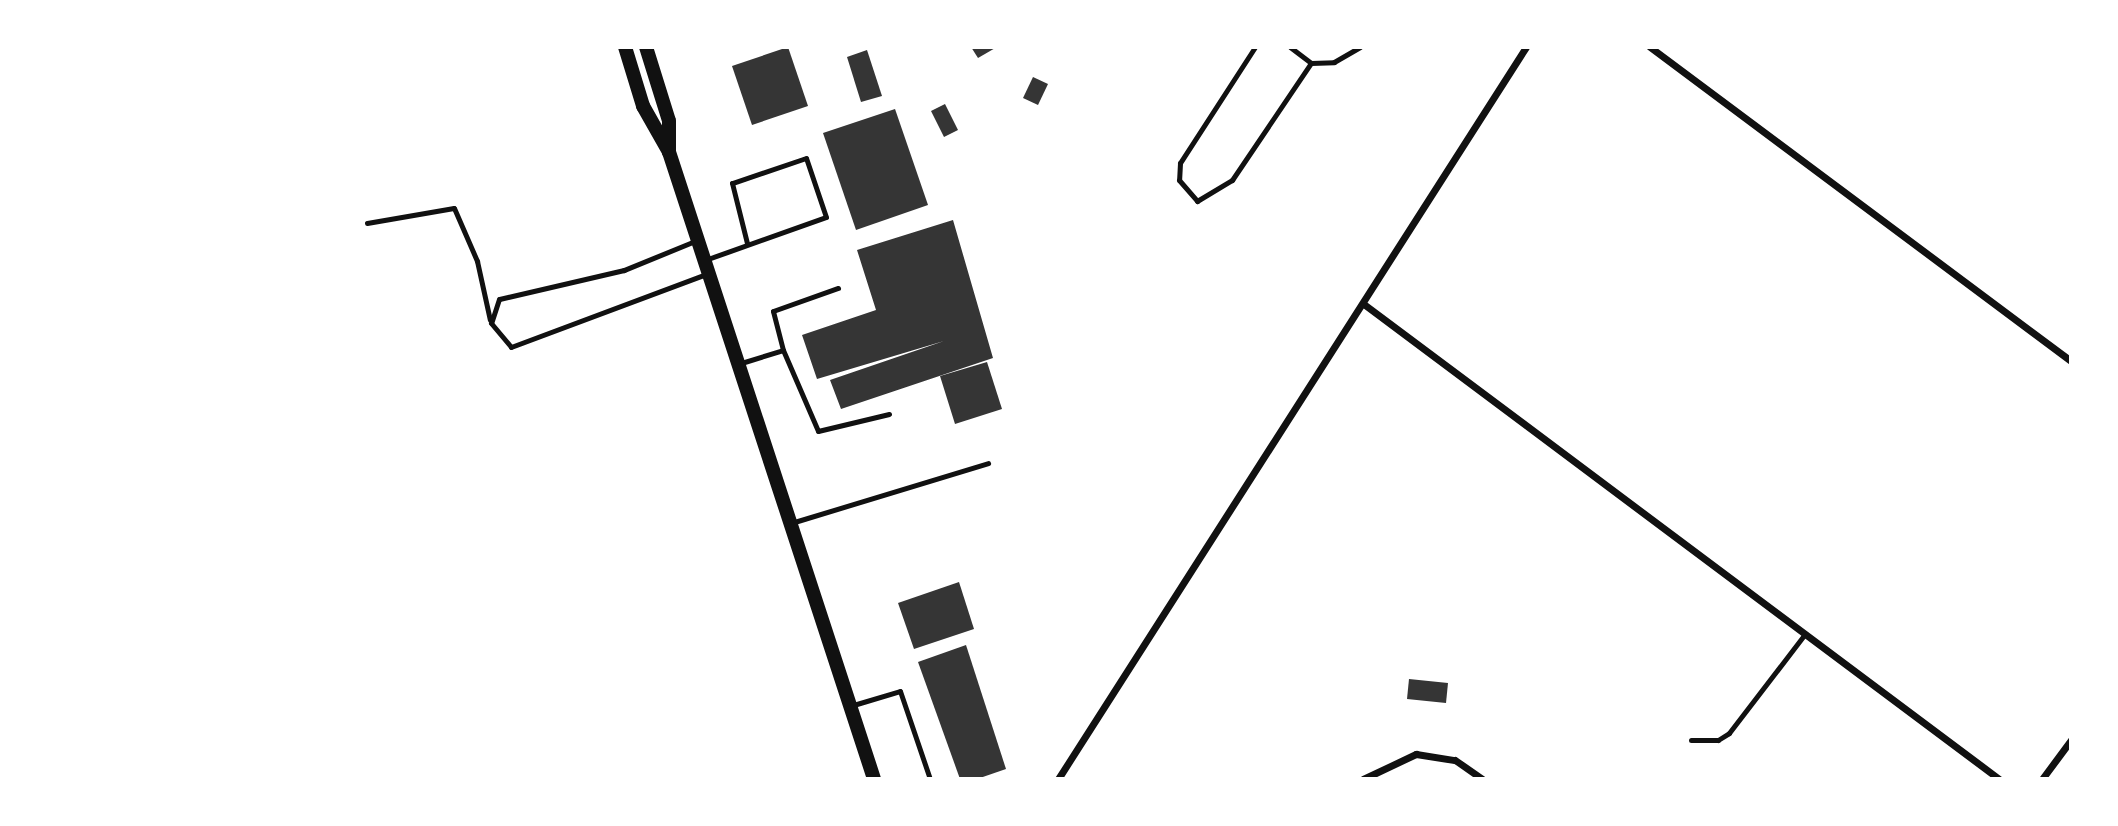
<!DOCTYPE html>
<html>
<head>
<meta charset="utf-8">
<style>
  body { margin:0 }
  #map { position:relative; width:2118px; height:826px; overflow:hidden; background:#fff; font-family:"DM Sans",sans-serif }
  div>[style] { position:absolute }
  .building>* { inset:0; background:#353535 }
  .service>* { height:5px; margin:-2.5px; padding:0 2.5px; transform-origin:2.5px; border-radius:2.5px; background:#111 }
  .minor>* { height:7px; margin:-3.5px; padding:0 3.5px; transform-origin:3.5px; border-radius:3.5px; background:#111 }
  .secondary>* { height:14px; margin:-7px; padding:0 7px; transform-origin:7px; border-radius:7px; background:#111 }
  span { translate:-50% -50%; white-space:nowrap; text-align:center; line-height:1.15; -webkit-text-stroke:6px #fff; paint-order:stroke }
  .frame { position:absolute; inset:0; border:49px solid #fff; pointer-events:none }
</style>
</head>
<body>
<div id="map">
  <div class="building">
    <i style="clip-path:polygon(788px 47px,808px 106px,752px 125px,732px 66px)"></i>
    <i style="clip-path:polygon(971px 47px,997px 47px,978px 58px)"></i>
    <i style="clip-path:polygon(867px 50px,882px 96px,861px 102px,847px 57px)"></i>
    <i style="clip-path:polygon(1033px 77px,1048px 84px,1038px 105px,1023px 98px)"></i>
    <i style="clip-path:polygon(945px 104px,958px 130px,944px 137px,931px 111px)"></i>
    <i style="clip-path:polygon(895px 109px,928px 205px,856px 230px,823px 133px)"></i>
    <i style="clip-path:polygon(953px 220px,993px 358px,841px 409px,830px 380px,944px 341px,817px 379px,802px 335px,876px 310px,857px 250px)"></i>
    <i style="clip-path:polygon(987px 362px,1002px 409px,955px 424px,940px 376px)"></i>
    <i style="clip-path:polygon(959px 582px,974px 629px,914px 649px,898px 603px)"></i>
    <i style="clip-path:polygon(966px 645px,1006px 769px,977px 779px,960px 779px,918px 662px)"></i>
    <i style="clip-path:polygon(1409px 679px,1448px 683px,1446px 703px,1407px 699px)"></i>
  </div>
  <div class="service">
    <i style="left:1255px;top:47px;width:138px;rotate:122.9deg"></i>
    <i style="left:1180px;top:163px;width:17px;rotate:93deg"></i>
    <i style="left:1179px;top:180px;width:28px;rotate:49deg"></i>
    <i style="left:1197px;top:201px;width:41px;rotate:-31deg"></i>
    <i style="left:1232px;top:180px;width:141px;rotate:-56deg"></i>
    <i style="left:1290px;top:47px;width:26px;rotate:37deg"></i>
    <i style="left:1311px;top:63px;width:23px;rotate:-2deg"></i>
    <i style="left:1334px;top:62px;width:30px;rotate:-30deg"></i>
    <i style="left:367px;top:223px;width:88px;rotate:-9.8deg"></i>
    <i style="left:454px;top:208px;width:58px;rotate:66.5deg"></i>
    <i style="left:477px;top:261px;width:60px;rotate:77.6deg"></i>
    <i style="left:695px;top:241px;width:77px;rotate:157.8deg"></i>
    <i style="left:624px;top:270px;width:128px;rotate:166.9deg"></i>
    <i style="left:499px;top:299px;width:25px;rotate:108deg"></i>
    <i style="left:491px;top:323px;width:31px;rotate:50deg"></i>
    <i style="left:511px;top:347px;width:211px;rotate:-20.5deg"></i>
    <i style="left:705px;top:260px;width:128px;rotate:-19.6deg"></i>
    <i style="left:826px;top:217px;width:62px;rotate:-108.7deg"></i>
    <i style="left:806px;top:158px;width:78px;rotate:161.3deg"></i>
    <i style="left:732px;top:183px;width:62px;rotate:76deg"></i>
    <i style="left:783px;top:350px;width:88px;rotate:66.6deg"></i>
    <i style="left:818px;top:431px;width:73px;rotate:-13.5deg"></i>
    <i style="left:738px;top:364px;width:47px;rotate:-17.3deg"></i>
    <i style="left:783px;top:350px;width:40px;rotate:-104.4deg"></i>
    <i style="left:773px;top:311px;width:69px;rotate:-19.5deg"></i>
    <i style="left:791px;top:523px;width:206px;rotate:-16.9deg"></i>
    <i style="left:850px;top:706px;width:52px;rotate:-16.7deg"></i>
    <i style="left:900px;top:691px;width:93px;rotate:71.2deg"></i>
    <i style="left:1691px;top:740px;width:27px"></i>
    <i style="left:1718px;top:740px;width:13px;rotate:-32deg"></i>
    <i style="left:1729px;top:733px;width:125px;rotate:-52.5deg"></i>
  </div>
  <div class="minor">
    <i style="left:1650px;top:47px;width:525px;rotate:36.72deg"></i>
    <i style="left:1365px;top:305px;width:792px;rotate:36.78deg"></i>
    <i style="left:1058px;top:779px;width:869px;rotate:-57.41deg"></i>
    <i style="left:1363px;top:779px;width:59px;rotate:-25.3deg"></i>
    <i style="left:1416px;top:754px;width:39px;rotate:9deg"></i>
    <i style="left:1455px;top:760px;width:33px;rotate:35deg"></i>
    <i style="left:2042px;top:779px;width:49px;rotate:-53.4deg"></i>
  </div>
  <div class="secondary">
    <i style="left:625px;top:47px;width:62px;rotate:73deg"></i>
    <i style="left:643px;top:106px;width:53px;rotate:60.5deg"></i>
    <i style="left:669px;top:152px;width:660px;rotate:71.89deg"></i>
    <i style="left:646px;top:47px;width:77px;rotate:72.7deg"></i>
    <i style="left:669px;top:121px;width:31px;rotate:90deg"></i>
  </div>
  <div class="frame"></div>
</div>
</body>
</html>
